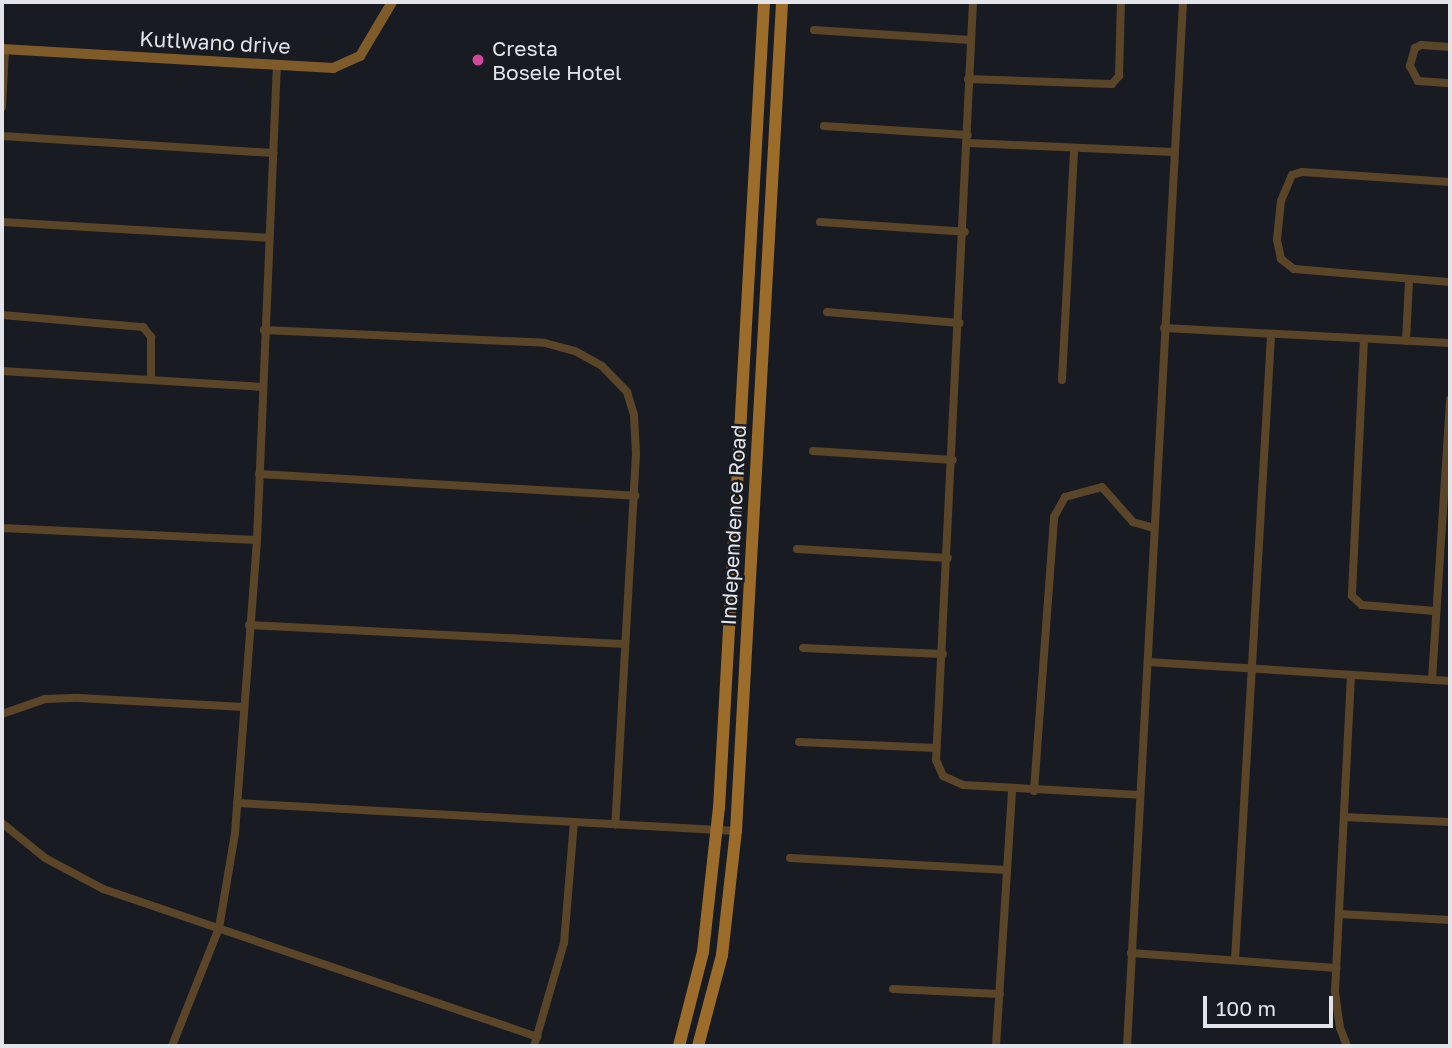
<!DOCTYPE html>
<html>
<head>
<meta charset="utf-8">
<style>
  body { margin:0 }
  #map { position:relative; width:1452px; height:1048px; overflow:hidden; background:#191b23; font-family:"Golos Text",sans-serif }
  div>[style] { position:absolute }
  .street>* { height:8px; margin:-4px; padding:0 4px; transform-origin:4px; border-radius:4px; background:#5b4528 }
  .secondary>* { height:10px; margin:-5px; padding:0 5px; transform-origin:5px; border-radius:5px; background:#805b2a }
  .primary>* { height:12px; margin:-6px; padding:0 6px; transform-origin:6px; border-radius:6px; background:#9b6c2a }
  .dots>* { width:19px; height:19px; translate:-50% -50%; box-sizing:border-box; border:4px solid #191b23; border-radius:50% }
  span { translate:-50% -50%; white-space:nowrap; text-align:center; line-height:1.15; -webkit-text-stroke:5px #191b23; paint-order:stroke }
  .street-label { font-size:21px; color:#e2e4e9 }
  .poi-label { font-size:21px; color:#e2e4e9 }
  .left { translate:0 -50%; text-align:left }
  .frame { position:absolute; inset:0; border:4px solid #e2e4e9; pointer-events:none }
  .scale { position:absolute; left:1203px; top:996px; width:130px; height:32px; box-sizing:border-box; border:4px solid #e2e4e9; border-top:0; padding-left:9px; font-size:21px; line-height:24px; white-space:nowrap; color:#e2e4e9; -webkit-text-stroke:5px #191b23; paint-order:stroke }
</style>
</head>
<body>
<div id="map">
  <div class="street">
    <i style="left:973px;top:2px;width:759px;rotate:92.79deg"></i>
    <i style="left:936px;top:760px;width:17px;rotate:66deg"></i>
    <i style="left:943px;top:776px;width:22px;rotate:24deg"></i>
    <i style="left:963px;top:785px;width:177px;rotate:3.2deg"></i>
    <i style="left:814px;top:30px;width:156px;rotate:3.7deg"></i>
    <i style="left:1450px;top:47px;width:29px;rotate:-176deg"></i>
    <i style="left:1421px;top:45px;width:7px;rotate:153deg"></i>
    <i style="left:1415px;top:48px;width:19px;rotate:106deg"></i>
    <i style="left:1410px;top:66px;width:17px;rotate:62deg"></i>
    <i style="left:1418px;top:81px;width:32px;rotate:4deg"></i>
    <i style="left:968px;top:79px;width:144px;rotate:2deg"></i>
    <i style="left:1112px;top:84px;width:11px;rotate:-49deg"></i>
    <i style="left:1119px;top:76px;width:74px;rotate:-88.5deg"></i>
    <i style="left:2px;top:107px;width:58px;rotate:-87deg"></i>
    <i style="left:824px;top:126px;width:144px;rotate:3.6deg"></i>
    <i style="left:2px;top:136px;width:272px;rotate:3.6deg"></i>
    <i style="left:968px;top:143px;width:205px;rotate:2.5deg"></i>
    <i style="left:1450px;top:182px;width:148px;rotate:-176.1deg"></i>
    <i style="left:1302px;top:172px;width:10px;rotate:163deg"></i>
    <i style="left:1292px;top:175px;width:28px;rotate:113deg"></i>
    <i style="left:1281px;top:201px;width:39px;rotate:96deg"></i>
    <i style="left:1277px;top:240px;width:19px;rotate:78deg"></i>
    <i style="left:1281px;top:259px;width:16px;rotate:38deg"></i>
    <i style="left:1294px;top:269px;width:157px;rotate:4.8deg"></i>
    <i style="left:2px;top:222px;width:266px;rotate:3.4deg"></i>
    <i style="left:820px;top:222px;width:145px;rotate:3.9deg"></i>
    <i style="left:827px;top:312px;width:133px;rotate:4.7deg"></i>
    <i style="left:2px;top:315px;width:142px;rotate:4.9deg"></i>
    <i style="left:143px;top:327px;width:13px;rotate:51deg"></i>
    <i style="left:151px;top:337px;width:43px;rotate:90deg"></i>
    <i style="left:1164px;top:328px;width:286px;rotate:3deg"></i>
    <i style="left:264px;top:330px;width:281px;rotate:2.6deg"></i>
    <i style="left:545px;top:343px;width:31px;rotate:15deg"></i>
    <i style="left:575px;top:351px;width:31px;rotate:29deg"></i>
    <i style="left:602px;top:366px;width:36px;rotate:46deg"></i>
    <i style="left:627px;top:392px;width:24px;rotate:73deg"></i>
    <i style="left:634px;top:415px;width:39px;rotate:87deg"></i>
    <i style="left:636px;top:454px;width:371px;rotate:93.2deg"></i>
    <i style="left:1364px;top:339px;width:257px;rotate:92.7deg"></i>
    <i style="left:1352px;top:596px;width:13px;rotate:42deg"></i>
    <i style="left:1362px;top:605px;width:73px;rotate:4.7deg"></i>
    <i style="left:1406px;top:341px;width:60px;rotate:-87.1deg"></i>
    <i style="left:2px;top:371px;width:261px;rotate:3.5deg"></i>
    <i style="left:1062px;top:380px;width:230px;rotate:-87deg"></i>
    <i style="left:813px;top:451px;width:140px;rotate:3.7deg"></i>
    <i style="left:259px;top:474px;width:377px;rotate:3.3deg"></i>
    <i style="left:2px;top:528px;width:255px;rotate:2.7deg"></i>
    <i style="left:797px;top:549px;width:151px;rotate:3.4deg"></i>
    <i style="left:249px;top:625px;width:373px;rotate:2.9deg"></i>
    <i style="left:803px;top:648px;width:140px;rotate:2.5deg"></i>
    <i style="left:1148px;top:662px;width:303px;rotate:3.6deg"></i>
    <i style="left:1432px;top:680px;width:281px;rotate:-86.3deg"></i>
    <i style="left:2px;top:714px;width:46px;rotate:-19.2deg"></i>
    <i style="left:45px;top:699px;width:33px;rotate:-2deg"></i>
    <i style="left:78px;top:698px;width:166px;rotate:3.1deg"></i>
    <i style="left:799px;top:742px;width:137px;rotate:2.5deg"></i>
    <i style="left:1034px;top:791px;width:275px;rotate:-85.8deg"></i>
    <i style="left:1054px;top:517px;width:23px;rotate:-61deg"></i>
    <i style="left:1065px;top:497px;width:38px;rotate:-15deg"></i>
    <i style="left:1102px;top:487px;width:47px;rotate:48.5deg"></i>
    <i style="left:1133px;top:522px;width:22px;rotate:16deg"></i>
    <i style="left:237px;top:803px;width:500px;rotate:3.2deg"></i>
    <i style="left:1344px;top:817px;width:106px;rotate:2.7deg"></i>
    <i style="left:2px;top:823px;width:55px;rotate:39.1deg"></i>
    <i style="left:45px;top:858px;width:66px;rotate:28.1deg"></i>
    <i style="left:103px;top:889px;width:459px;rotate:18.8deg"></i>
    <i style="left:790px;top:858px;width:217px;rotate:3.2deg"></i>
    <i style="left:1339px;top:914px;width:111px;rotate:3.1deg"></i>
    <i style="left:1131px;top:953px;width:206px;rotate:4.2deg"></i>
    <i style="left:1235px;top:960px;width:626px;rotate:-86.7deg"></i>
    <i style="left:893px;top:989px;width:107px;rotate:2.7deg"></i>
    <i style="left:172px;top:1046px;width:127px;rotate:-68.3deg"></i>
    <i style="left:219px;top:928px;width:96px;rotate:-80.4deg"></i>
    <i style="left:235px;top:833px;width:294px;rotate:-85.7deg"></i>
    <i style="left:257px;top:540px;width:476px;rotate:-87.6deg"></i>
    <i style="left:534px;top:1046px;width:107px;rotate:-73.8deg"></i>
    <i style="left:564px;top:943px;width:121px;rotate:-85.3deg"></i>
    <i style="left:996px;top:1046px;width:256px;rotate:-86.4deg"></i>
    <i style="left:1127px;top:1046px;width:1046px;rotate:-86.93deg"></i>
    <i style="left:1347px;top:1046px;width:19px;rotate:-111deg"></i>
    <i style="left:1340px;top:1028px;width:37px;rotate:-98deg"></i>
    <i style="left:1335px;top:991px;width:316px;rotate:-87.1deg"></i>
  </div>
  <div class="secondary">
    <i style="left:2px;top:49px;width:332px;rotate:3.3deg"></i>
    <i style="left:333px;top:68px;width:30px;rotate:-24deg"></i>
    <i style="left:360px;top:56px;width:63px;rotate:-59.3deg"></i>
  </div>
  <div class="primary">
    <i style="left:679px;top:1046px;width:97px;rotate:-75.7deg"></i>
    <i style="left:703px;top:952px;width:145px;rotate:-83.7deg"></i>
    <i style="left:719px;top:808px;width:807px;rotate:-86.8deg"></i>
    <i style="left:698px;top:1046px;width:94px;rotate:-75.2deg"></i>
    <i style="left:722px;top:955px;width:125px;rotate:-83.6deg"></i>
    <i style="left:736px;top:831px;width:830px;rotate:-86.82deg"></i>
  </div>
  <div class="dots">
    <i style="left:478px;top:60px;background:#d1479c"></i>
  </div>
  <div class="street-label">
    <span style="left:215px;top:42px;rotate:3deg">Kutlwano drive</span>
    <span style="left:733px;top:525px;rotate:-87deg">Independence Road</span>
  </div>
  <div class="poi-label">
    <span class="left" style="left:492px;top:60px">Cresta<br>Bosele Hotel</span>
  </div>
  <div class="frame"></div>
  <div class="scale">100 m</div>
</div>
</body>
</html>
